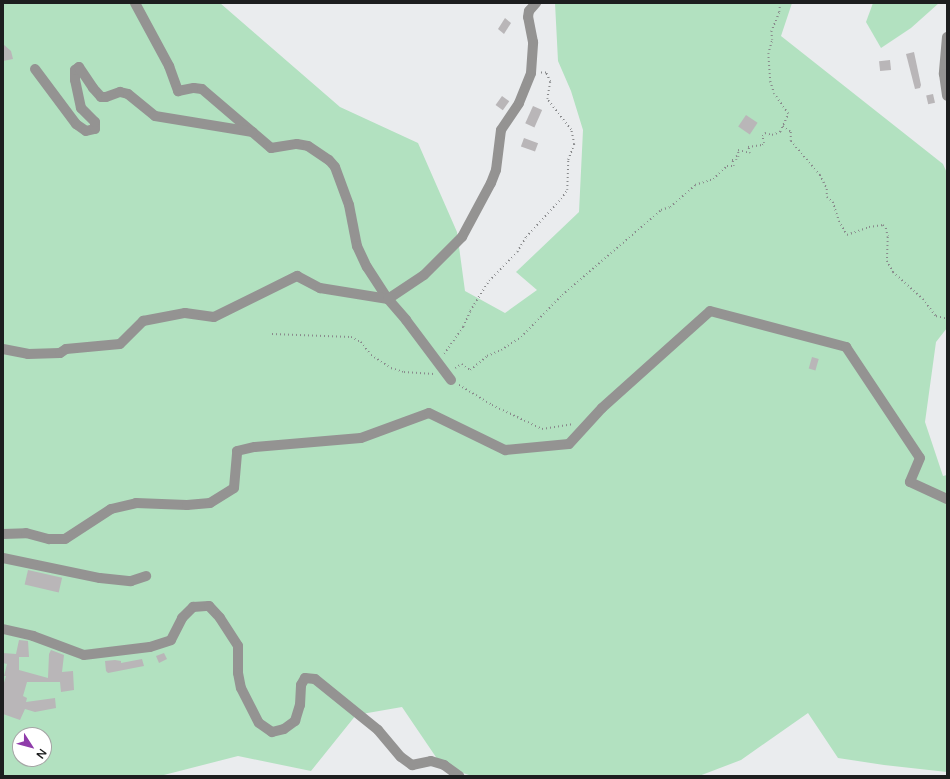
<!DOCTYPE html>
<html>
<head>
<meta charset="utf-8">
<style>
	body { margin:0 }
	#map { position:relative; width:950px; height:779px; overflow:hidden; background:#eaecee; font-family:"Varela Round",sans-serif }
	div>[style] { position:absolute }
	[style*='--x'] { left:calc(var(--x)*1px); top:calc(var(--y)*1px); width:calc(var(--w)*1px); rotate:calc(var(--a)*1deg) }
	.green>* { inset:0; background:#b2e1c0 }
	.building>* { inset:0; background:#b9b6b8; transform-origin:0 0 }
	.path>* { height:1.5px; margin-top:-0.75px; transform-origin:0; background:repeating-linear-gradient(90deg,#898a8c 0 1px,transparent 0 4px) }
	.street>* { height:10px; margin:-5px; padding:0 5px; transform-origin:5px; border-radius:5px; background:#949392 }
	span { translate:-50% -50%; white-space:nowrap; text-align:center; line-height:1.15; -webkit-text-stroke:4px #fff; paint-order:stroke }
	.frame { position:absolute; inset:0; border:4px solid #1d1e1f; pointer-events:none }
	.north { position:absolute; left:12px; top:727px; width:40px; height:40px; box-sizing:border-box; background:#fff; border:1px solid #a5a5a5; border-radius:50%; rotate:126deg; font-size:11px; font-weight:700; line-height:16px; text-align:center; color:#1d1e1f }
	.north::after { content:''; display:block; margin:auto; width:14px; height:18px; background:#8f3caa; clip-path:polygon(50% 0,100% 100%,50% 72%,0 100%) }
</style>
</head>
<body>
<div id="map">
	<div class="green">
		<i style="clip-path:polygon(evenodd,3px 3px,220px 3px,340px 107px,418px 143px,457px 232px,465px 291px,505px 313px,537px 290px,516px 272px,579px 212px,583px 130px,571px 91px,558px 61px,555px 3px,792px 3px,781px 36px,943px 164px,947px 173px,947px 328px,936px 342px,925px 422px,943px 476px,947px 475px,947px 772px,884px 765px,838px 758px,808px 713px,741px 760px,699px 776px,472px 776px,442px 766px,402px 707px,356px 715px,311px 771px,238px 756px,160px 776px,3px 776px,3px 3px,20px 735px,44px 735px,44px 759px,20px 759px,20px 735px)"></i>
		<i style="clip-path:polygon(873px 3px,939px 3px,911px 28px,881px 48px,866px 22px)"></i>
	</div>
	<div class="building">
		<i style="clip-path:polygon(505px 18px,511px 23px,504px 34px,498px 29px)"></i>
		<i style="clip-path:polygon(3px 44px,11px 51px,13px 59px,3px 61px)"></i>
		<i style="clip-path:polygon(914px 52px,921px 85px,920px 88px,915px 89px,906px 54px)"></i>
		<i style="left:890px;top:60px;width:10px;height:11px;rotate:84deg"></i>
		<i style="left:933px;top:94px;width:9px;height:7px;rotate:77deg"></i>
		<i style="left:502px;top:96px;width:9px;height:11px;rotate:36deg"></i>
		<i style="left:533px;top:106px;width:10px;height:19px;rotate:24deg"></i>
		<i style="left:746px;top:115px;width:14px;height:14px;rotate:34deg"></i>
		<i style="left:524px;top:138px;width:15px;height:9px;rotate:20deg"></i>
		<i style="left:812px;top:357px;width:7px;height:12px;rotate:16deg"></i>
		<i style="left:28px;top:570px;width:35px;height:15px;rotate:13deg"></i>
		<i style="clip-path:polygon(19px 640px,28px 641px,29px 657px,19px 657px,19px 670px,48px 678px,49px 654px,51px 650px,64px 655px,62px 672px,73px 671px,74px 690px,61px 692px,60px 682px,27px 682px,23px 696px,27px 698px,26px 702px,55px 698px,56px 708px,35px 712px,25px 709px,20px 720px,3px 714px,3px 686px,6px 676px,4px 676px,7px 664px,3px 663px,3px 653px,16px 654px)"></i>
		<i style="clip-path:polygon(164px 653px,167px 659px,159px 663px,156px 656px)"></i>
		<i style="clip-path:polygon(142px 659px,144px 666px,108px 673px,106px 671px,105px 661px,115px 660px,121px 661px,121px 663px)"></i>
	</div>
	<div class="path">
		<i style="--x:783;--y:126;--w:10;--a:37"></i>
		<i style="--x:791;--y:132;--w:9;--a:90"></i>
		<i style="--x:791;--y:141;--w:45;--a:49.5"></i>
		<i style="--x:820;--y:175;--w:16;--a:63"></i>
		<i style="--x:827;--y:189;--w:8;--a:90"></i>
		<i style="--x:827;--y:197;--w:8;--a:40"></i>
		<i style="--x:833;--y:202;--w:20;--a:72"></i>
		<i style="--x:839;--y:221;--w:16;--a:60"></i>
		<i style="--x:847;--y:235;--w:23;--a:-20"></i>
		<i style="--x:869;--y:227;--w:14;--a:-8"></i>
		<i style="--x:883;--y:225;--w:4;--a:45"></i>
		<i style="--x:886;--y:228;--w:9;--a:77"></i>
		<i style="--x:888;--y:237;--w:24;--a:92"></i>
		<i style="--x:887;--y:261;--w:13;--a:61"></i>
		<i style="--x:893;--y:272;--w:40;--a:42"></i>
		<i style="--x:923;--y:299;--w:21;--a:53"></i>
		<i style="--x:936;--y:316;--w:11;--a:15"></i>
		<i style="--x:272;--y:334;--w:79;--a:2.2"></i>
		<i style="--x:351;--y:337;--w:11;--a:27"></i>
		<i style="--x:361;--y:342;--w:16;--a:52"></i>
		<i style="--x:371;--y:355;--w:24;--a:33"></i>
		<i style="--x:391;--y:368;--w:14;--a:17"></i>
		<i style="--x:404;--y:372;--w:30;--a:4"></i>
		<i style="--x:444;--y:354;--w:33;--a:-55"></i>
		<i style="--x:463;--y:327;--w:17;--a:-66"></i>
		<i style="--x:470;--y:311;--w:36;--a:-58"></i>
		<i style="--x:489;--y:281;--w:40;--a:-46"></i>
		<i style="--x:517;--y:252;--w:17;--a:-59"></i>
		<i style="--x:526;--y:237;--w:52;--a:-47.4"></i>
		<i style="--x:561;--y:199;--w:11;--a:-56"></i>
		<i style="--x:567;--y:190;--w:30;--a:-88"></i>
		<i style="--x:568;--y:160;--w:17;--a:-69"></i>
		<i style="--x:574;--y:144;--w:14;--a:-102"></i>
		<i style="--x:571;--y:130;--w:39;--a:-128"></i>
		<i style="--x:547;--y:99;--w:17;--a:-80"></i>
		<i style="--x:550;--y:82;--w:10;--a:-114"></i>
		<i style="--x:546;--y:73;--w:6;--a:180"></i>
		<i style="--x:455;--y:368;--w:8;--a:-30"></i>
		<i style="--x:462;--y:364;--w:10;--a:37"></i>
		<i style="--x:470;--y:370;--w:22;--a:-39"></i>
		<i style="--x:487;--y:356;--w:15;--a:-23"></i>
		<i style="--x:501;--y:350;--w:24;--a:-33"></i>
		<i style="--x:521;--y:337;--w:59;--a:-45.7"></i>
		<i style="--x:562;--y:295;--w:130;--a:-40.6"></i>
		<i style="--x:661;--y:210;--w:9;--a:-18"></i>
		<i style="--x:670;--y:207;--w:33;--a:-41"></i>
		<i style="--x:695;--y:185;--w:19;--a:-18"></i>
		<i style="--x:713;--y:179;--w:19;--a:-43"></i>
		<i style="--x:727;--y:166;--w:7;--a:0"></i>
		<i style="--x:734;--y:166;--w:6;--a:-108"></i>
		<i style="--x:732;--y:160;--w:4;--a:0"></i>
		<i style="--x:736;--y:160;--w:4;--a:-90"></i>
		<i style="--x:736;--y:156;--w:2;--a:27"></i>
		<i style="--x:738;--y:157;--w:7;--a:-90"></i>
		<i style="--x:738;--y:150;--w:12;--a:14"></i>
		<i style="--x:750;--y:153;--w:6;--a:-108"></i>
		<i style="--x:748;--y:147;--w:14;--a:-8"></i>
		<i style="--x:762;--y:145;--w:3;--a:-45"></i>
		<i style="--x:764;--y:143;--w:7;--a:-106"></i>
		<i style="--x:762;--y:136;--w:4;--a:-45"></i>
		<i style="--x:765;--y:133;--w:7;--a:16"></i>
		<i style="--x:772;--y:135;--w:9;--a:-21"></i>
		<i style="--x:780;--y:132;--w:20;--a:-66"></i>
		<i style="--x:788;--y:114;--w:24;--a:-125"></i>
		<i style="--x:774;--y:94;--w:13;--a:-108"></i>
		<i style="--x:770;--y:82;--w:28;--a:-94"></i>
		<i style="--x:768;--y:54;--w:15;--a:-74"></i>
		<i style="--x:772;--y:40;--w:8;--a:-97"></i>
		<i style="--x:771;--y:32;--w:22;--a:-68"></i>
		<i style="--x:779;--y:12;--w:9;--a:-84"></i>
		<i style="--x:459;--y:385;--w:39;--a:31"></i>
		<i style="--x:492;--y:405;--w:55;--a:25.6"></i>
		<i style="--x:542;--y:429;--w:32;--a:-9"></i>
	</div>
	<div class="street">
		<i style="--x:135;--y:3;--w:72;--a:61.6"></i>
		<i style="--x:169;--y:66;--w:27;--a:70"></i>
		<i style="--x:178;--y:91;--w:16;--a:-11"></i>
		<i style="--x:194;--y:88;--w:8;--a:7"></i>
		<i style="--x:202;--y:89;--w:91;--a:40.5"></i>
		<i style="--x:271;--y:148;--w:26;--a:-9"></i>
		<i style="--x:297;--y:144;--w:11;--a:10"></i>
		<i style="--x:308;--y:146;--w:25;--a:34"></i>
		<i style="--x:329;--y:160;--w:9;--a:49"></i>
		<i style="--x:335;--y:167;--w:40;--a:69.8"></i>
		<i style="--x:349;--y:205;--w:42;--a:79"></i>
		<i style="--x:357;--y:246;--w:23;--a:65"></i>
		<i style="--x:367;--y:267;--w:38;--a:57"></i>
		<i style="--x:388;--y:299;--w:28;--a:49"></i>
		<i style="--x:406;--y:320;--w:75;--a:53.1"></i>
		<i style="--x:947;--y:37;--w:37;--a:95"></i>
		<i style="--x:944;--y:74;--w:22;--a:82"></i>
		<i style="--x:35;--y:69;--w:69;--a:53.3"></i>
		<i style="--x:76;--y:124;--w:12;--a:35"></i>
		<i style="--x:86;--y:131;--w:9;--a:-13"></i>
		<i style="--x:95;--y:129;--w:7;--a:-90"></i>
		<i style="--x:95;--y:122;--w:20;--a:-135"></i>
		<i style="--x:81;--y:108;--w:29;--a:-102"></i>
		<i style="--x:75;--y:80;--w:10;--a:-90"></i>
		<i style="--x:75;--y:70;--w:5;--a:-37"></i>
		<i style="--x:79;--y:67;--w:25;--a:56"></i>
		<i style="--x:93;--y:88;--w:12;--a:48"></i>
		<i style="--x:101;--y:97;--w:5;--a:0"></i>
		<i style="--x:106;--y:97;--w:15;--a:-20"></i>
		<i style="--x:120;--y:92;--w:8;--a:14"></i>
		<i style="--x:128;--y:94;--w:35;--a:39"></i>
		<i style="--x:155;--y:116;--w:99;--a:9.3"></i>
		<i style="--x:3;--y:349;--w:25;--a:11"></i>
		<i style="--x:28;--y:354;--w:32;--a:-2"></i>
		<i style="--x:60;--y:353;--w:7;--a:-34"></i>
		<i style="--x:66;--y:349;--w:54;--a:-5.3"></i>
		<i style="--x:120;--y:344;--w:33;--a:-45"></i>
		<i style="--x:143;--y:321;--w:43;--a:-10.8"></i>
		<i style="--x:185;--y:313;--w:29;--a:8"></i>
		<i style="--x:214;--y:317;--w:93;--a:-26.3"></i>
		<i style="--x:297;--y:276;--w:26;--a:28"></i>
		<i style="--x:320;--y:288;--w:69;--a:9.2"></i>
		<i style="--x:388;--y:299;--w:43;--a:-33.7"></i>
		<i style="--x:424;--y:275;--w:54;--a:-45"></i>
		<i style="--x:462;--y:237;--w:61;--a:-61.8"></i>
		<i style="--x:491;--y:183;--w:14;--a:-69"></i>
		<i style="--x:496;--y:170;--w:40;--a:-82.9"></i>
		<i style="--x:501;--y:130;--w:32;--a:-56"></i>
		<i style="--x:519;--y:103;--w:32;--a:-68"></i>
		<i style="--x:531;--y:73;--w:31;--a:-86"></i>
		<i style="--x:533;--y:42;--w:25;--a:-101"></i>
		<i style="--x:528;--y:17;--w:6;--a:-81"></i>
		<i style="--x:529;--y:11;--w:11;--a:-49"></i>
		<i style="--x:3;--y:534;--w:23;--a:-2"></i>
		<i style="--x:26;--y:533;--w:24;--a:15"></i>
		<i style="--x:49;--y:539;--w:16;--a:0"></i>
		<i style="--x:65;--y:539;--w:55;--a:-33.1"></i>
		<i style="--x:111;--y:509;--w:26;--a:-13"></i>
		<i style="--x:136;--y:503;--w:51;--a:2.2"></i>
		<i style="--x:187;--y:505;--w:23;--a:-5"></i>
		<i style="--x:210;--y:503;--w:28;--a:-32"></i>
		<i style="--x:234;--y:488;--w:37;--a:-85"></i>
		<i style="--x:237;--y:451;--w:18;--a:-13"></i>
		<i style="--x:255;--y:447;--w:106;--a:-4.9"></i>
		<i style="--x:361;--y:438;--w:72;--a:-20.2"></i>
		<i style="--x:429;--y:413;--w:85;--a:26"></i>
		<i style="--x:505;--y:450;--w:64;--a:-5.4"></i>
		<i style="--x:569;--y:444;--w:49;--a:-47.5"></i>
		<i style="--x:602;--y:408;--w:145;--a:-41.9"></i>
		<i style="--x:710;--y:311;--w:141;--a:14.8"></i>
		<i style="--x:846;--y:347;--w:133;--a:56.3"></i>
		<i style="--x:920;--y:458;--w:26;--a:113"></i>
		<i style="--x:910;--y:482;--w:41;--a:24.7"></i>
		<i style="--x:3;--y:558;--w:99;--a:11.7"></i>
		<i style="--x:100;--y:578;--w:31;--a:6"></i>
		<i style="--x:131;--y:581;--w:16;--a:-18"></i>
		<i style="--x:3;--y:629;--w:31;--a:13"></i>
		<i style="--x:33;--y:636;--w:54;--a:20.4"></i>
		<i style="--x:84;--y:655;--w:66;--a:-6.9"></i>
		<i style="--x:150;--y:647;--w:22;--a:-18"></i>
		<i style="--x:171;--y:640;--w:25;--a:-63"></i>
		<i style="--x:182;--y:618;--w:16;--a:-45"></i>
		<i style="--x:193;--y:607;--w:16;--a:-4"></i>
		<i style="--x:209;--y:606;--w:16;--a:47"></i>
		<i style="--x:220;--y:618;--w:33;--a:57"></i>
		<i style="--x:238;--y:646;--w:27;--a:90"></i>
		<i style="--x:238;--y:673;--w:15;--a:79"></i>
		<i style="--x:241;--y:688;--w:39;--a:63"></i>
		<i style="--x:259;--y:723;--w:16;--a:35"></i>
		<i style="--x:272;--y:732;--w:12;--a:-14"></i>
		<i style="--x:284;--y:729;--w:14;--a:-36"></i>
		<i style="--x:295;--y:721;--w:17;--a:-73"></i>
		<i style="--x:300;--y:705;--w:20;--a:-87"></i>
		<i style="--x:301;--y:685;--w:8;--a:-60"></i>
		<i style="--x:305;--y:678;--w:10;--a:6"></i>
		<i style="--x:315;--y:679;--w:81;--a:39"></i>
		<i style="--x:378;--y:730;--w:35;--a:50"></i>
		<i style="--x:401;--y:757;--w:14;--a:36"></i>
		<i style="--x:412;--y:765;--w:19;--a:-12"></i>
		<i style="--x:431;--y:761;--w:14;--a:17"></i>
		<i style="--x:444;--y:765;--w:19;--a:36"></i>
	</div>
	<div class="frame"></div>
	<div class="north">N</div>
</div>
</body>
</html>
